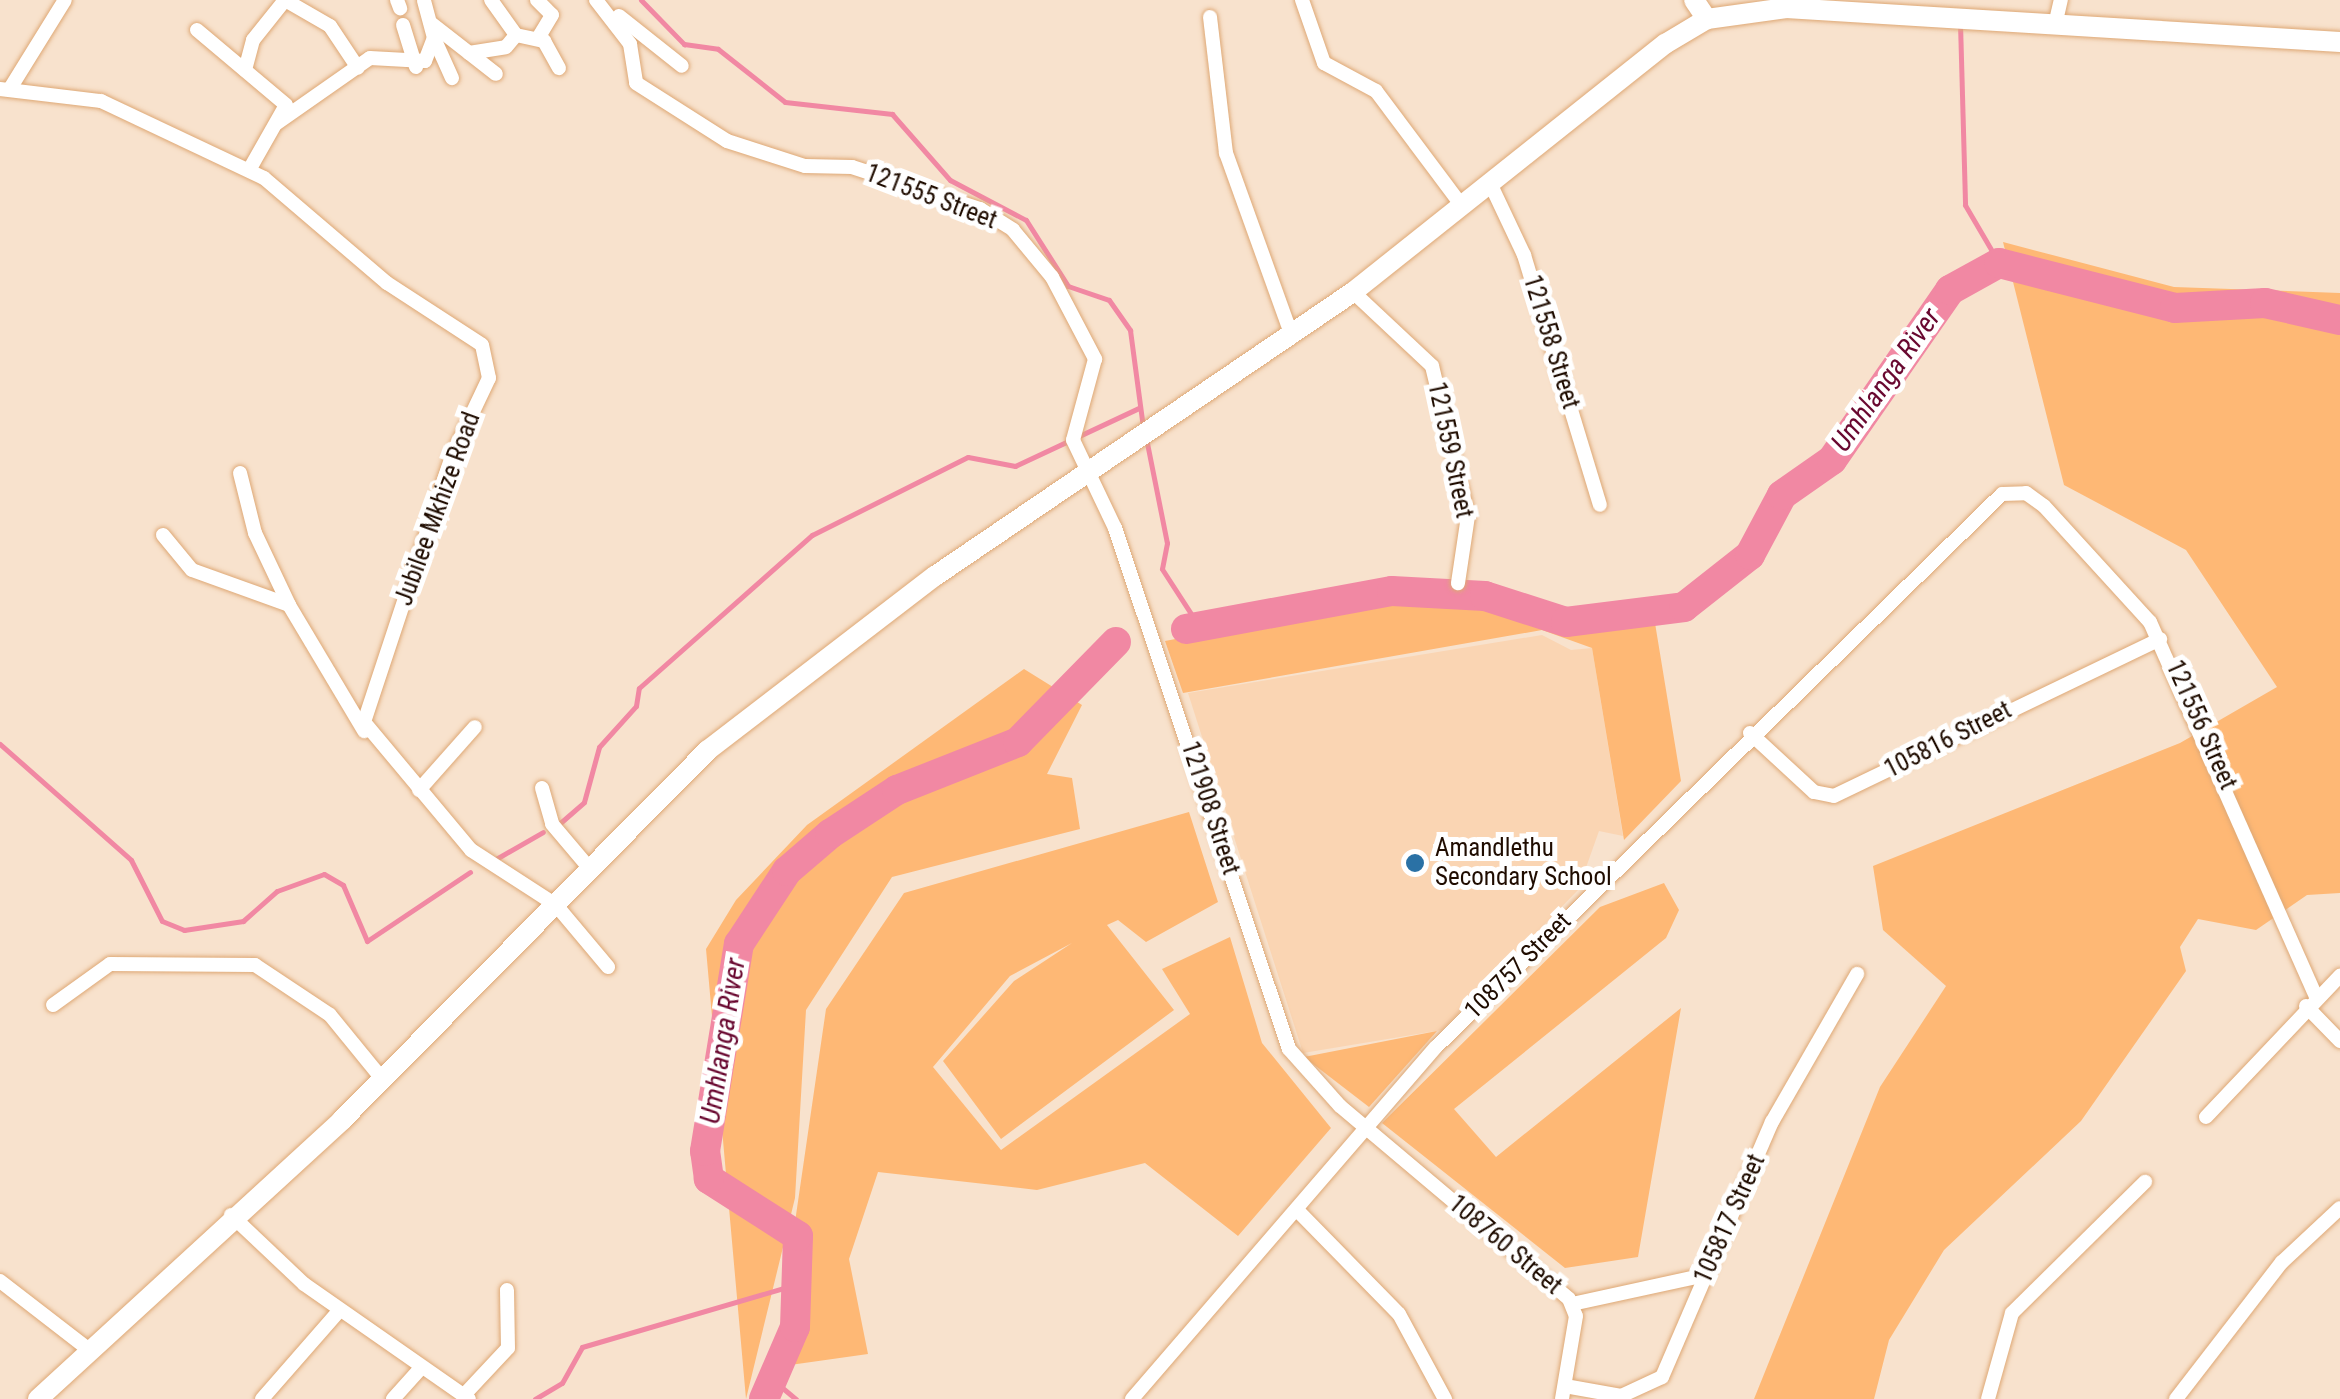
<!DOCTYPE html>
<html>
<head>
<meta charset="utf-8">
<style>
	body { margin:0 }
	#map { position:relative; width:2340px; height:1399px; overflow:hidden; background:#f8e2cd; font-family:"Roboto Condensed",sans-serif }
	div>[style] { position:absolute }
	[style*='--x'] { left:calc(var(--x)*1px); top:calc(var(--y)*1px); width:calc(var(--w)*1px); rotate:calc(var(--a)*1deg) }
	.built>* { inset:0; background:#fad5b3 }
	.green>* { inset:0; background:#feb875 }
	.stream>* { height:5px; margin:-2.5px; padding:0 2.5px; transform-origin:2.5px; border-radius:2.5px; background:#f188a3 }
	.river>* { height:30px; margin:-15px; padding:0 15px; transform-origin:15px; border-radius:15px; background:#f188a3 }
	.roads { filter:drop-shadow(0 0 2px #dea875) drop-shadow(0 0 2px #dea875) }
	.street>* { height:14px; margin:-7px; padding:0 7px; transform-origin:7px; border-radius:7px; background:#fff }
	.secondary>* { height:20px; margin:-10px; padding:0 10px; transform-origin:10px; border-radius:10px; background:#fff }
	.dots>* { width:28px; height:28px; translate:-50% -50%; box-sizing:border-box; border:5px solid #fff; border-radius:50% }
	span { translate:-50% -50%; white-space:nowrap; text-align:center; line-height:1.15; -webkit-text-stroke:10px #fff; paint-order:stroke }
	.street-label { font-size:25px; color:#1f0c00 }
	.poi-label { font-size:25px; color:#1f0c00 }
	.left { translate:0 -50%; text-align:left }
	.water-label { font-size:28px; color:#690830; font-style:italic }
</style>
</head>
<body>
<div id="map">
	<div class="built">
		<i style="clip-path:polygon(1542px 635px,1571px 650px,1592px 648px,1623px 836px,1599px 831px,1578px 890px,1442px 1030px,1303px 1053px,1188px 693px)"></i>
	</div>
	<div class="green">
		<i style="clip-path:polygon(2003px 242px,2174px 287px,2340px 293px,2340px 893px,2307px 895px,2256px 930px,2198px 919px,2180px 947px,2186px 971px,2081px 1121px,1944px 1250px,1889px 1340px,1874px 1399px,1754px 1399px,1880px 1087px,1946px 986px,1883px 930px,1873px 866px,2180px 743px,2277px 687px,2186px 550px,2064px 485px)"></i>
		<i style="clip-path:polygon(1394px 597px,1484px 602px,1566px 629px,1654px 617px,1681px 781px,1624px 840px,1592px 648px,1542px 630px,1183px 693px,1165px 641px)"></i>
		<i style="clip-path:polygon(1024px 669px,1082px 705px,1047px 774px,1072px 778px,1080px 829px,892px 877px,806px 1010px,795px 1198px,746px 1399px,706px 949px,736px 900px,807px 825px)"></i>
		<i style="clip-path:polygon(1189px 812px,1218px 902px,1146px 942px,1118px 920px,1107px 925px,1174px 1010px,1001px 1139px,943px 1061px,1014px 981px,1072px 943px,1010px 976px,933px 1067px,1001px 1150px,1190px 1014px,1162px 969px,1230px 937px,1262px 1043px,1331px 1128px,1238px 1236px,1145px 1163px,1037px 1190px,878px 1172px,849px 1259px,868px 1354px,790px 1365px,807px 1317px,806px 1235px,795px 1222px,826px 1009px,904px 893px)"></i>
		<i style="clip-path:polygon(1664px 883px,1679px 910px,1666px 938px,1454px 1109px,1496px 1157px,1681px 1008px,1638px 1257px,1565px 1268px,1382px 1123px,1600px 907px)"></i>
		<i style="clip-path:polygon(1437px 1031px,1369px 1107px,1304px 1057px)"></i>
	</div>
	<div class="stream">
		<i style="--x:641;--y:0;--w:62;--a:45.7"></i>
		<i style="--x:684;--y:44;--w:34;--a:8"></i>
		<i style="--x:718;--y:49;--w:85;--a:38.3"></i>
		<i style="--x:785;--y:102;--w:108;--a:6.4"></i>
		<i style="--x:892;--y:114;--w:88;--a:48.7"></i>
		<i style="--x:950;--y:180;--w:86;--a:27.8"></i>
		<i style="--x:1026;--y:220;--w:78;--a:57.5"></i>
		<i style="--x:1068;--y:286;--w:43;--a:18.9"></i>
		<i style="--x:1109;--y:300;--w:37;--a:55"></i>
		<i style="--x:1130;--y:330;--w:98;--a:82.4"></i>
		<i style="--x:1960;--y:23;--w:182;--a:88.4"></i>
		<i style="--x:1965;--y:205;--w:67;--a:59.6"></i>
		<i style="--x:1146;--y:438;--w:107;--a:78.7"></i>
		<i style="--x:1167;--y:543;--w:26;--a:101"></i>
		<i style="--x:1162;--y:569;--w:68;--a:57"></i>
		<i style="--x:0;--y:744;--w:175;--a:41.5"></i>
		<i style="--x:131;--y:860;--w:68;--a:63.1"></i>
		<i style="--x:162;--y:921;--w:24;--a:22"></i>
		<i style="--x:184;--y:930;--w:60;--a:-8.7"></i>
		<i style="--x:243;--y:921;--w:45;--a:-41.4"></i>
		<i style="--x:277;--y:891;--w:50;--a:-19.9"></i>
		<i style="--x:324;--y:874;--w:22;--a:30"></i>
		<i style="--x:343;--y:885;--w:61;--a:66.8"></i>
		<i style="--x:367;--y:941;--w:124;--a:-33.8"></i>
		<i style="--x:559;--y:824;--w:33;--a:-41"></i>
		<i style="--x:584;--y:802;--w:57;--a:-74.7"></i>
		<i style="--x:599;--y:747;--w:55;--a:-47.9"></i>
		<i style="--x:636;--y:706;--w:18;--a:-81"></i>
		<i style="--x:639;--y:688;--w:231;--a:-41.5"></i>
		<i style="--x:812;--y:535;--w:174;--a:-26.6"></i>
		<i style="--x:968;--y:457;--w:48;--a:10.8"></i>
		<i style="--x:1015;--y:466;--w:137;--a:-25.1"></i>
		<i style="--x:496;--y:859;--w:54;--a:-29.9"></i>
		<i style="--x:773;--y:1380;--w:30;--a:40"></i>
		<i style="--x:535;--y:1399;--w:31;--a:-31"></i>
		<i style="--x:562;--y:1383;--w:41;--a:-60.9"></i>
		<i style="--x:582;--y:1347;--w:228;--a:-16.3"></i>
	</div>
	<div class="river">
		<i style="--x:1186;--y:629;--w:209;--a:-10.5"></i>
		<i style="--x:1392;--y:591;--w:93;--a:3.1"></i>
		<i style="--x:1485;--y:596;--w:85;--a:17.8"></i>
		<i style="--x:1566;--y:622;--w:119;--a:-7.2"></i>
		<i style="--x:1684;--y:607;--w:84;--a:-38.2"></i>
		<i style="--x:1750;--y:555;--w:68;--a:-61.9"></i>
		<i style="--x:1782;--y:495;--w:61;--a:-35"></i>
		<i style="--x:1832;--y:460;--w:207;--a:-55.2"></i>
		<i style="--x:1950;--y:290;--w:56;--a:-28.9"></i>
		<i style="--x:1999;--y:263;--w:182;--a:14.3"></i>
		<i style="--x:2175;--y:308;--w:90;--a:-3.2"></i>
		<i style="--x:2265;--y:303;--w:77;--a:12.8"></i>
		<i style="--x:764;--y:1399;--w:78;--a:-66.7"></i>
		<i style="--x:795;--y:1327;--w:91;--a:-88.1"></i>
		<i style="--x:798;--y:1236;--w:106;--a:-147.4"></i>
		<i style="--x:709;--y:1179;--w:28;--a:-98"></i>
		<i style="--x:705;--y:1151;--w:210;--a:-80.7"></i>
		<i style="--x:739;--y:944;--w:87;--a:-56.7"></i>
		<i style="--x:787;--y:871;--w:57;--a:-40.7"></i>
		<i style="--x:830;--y:834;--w:80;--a:-33.3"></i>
		<i style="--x:897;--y:790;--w:130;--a:-21.6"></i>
		<i style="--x:1018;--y:742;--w:140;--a:-45.6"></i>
	</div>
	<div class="roads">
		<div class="street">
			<i style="--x:397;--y:0;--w:9;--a:69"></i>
			<i style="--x:537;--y:0;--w:21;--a:45"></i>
			<i style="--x:552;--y:15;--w:27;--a:121"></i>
			<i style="--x:596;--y:0;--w:56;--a:52.3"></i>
			<i style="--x:630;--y:44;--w:39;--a:81"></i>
			<i style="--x:636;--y:83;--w:108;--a:32.5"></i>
			<i style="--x:727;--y:141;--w:82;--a:17.8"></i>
			<i style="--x:805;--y:166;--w:47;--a:1.2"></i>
			<i style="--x:852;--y:167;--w:135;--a:18.2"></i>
			<i style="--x:980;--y:209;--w:39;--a:32"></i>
			<i style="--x:1013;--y:230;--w:61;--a:50.3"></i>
			<i style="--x:1052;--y:277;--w:93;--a:62.3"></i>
			<i style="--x:1095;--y:359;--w:84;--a:105.2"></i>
			<i style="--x:1073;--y:440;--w:98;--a:64.5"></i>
			<i style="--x:1115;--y:528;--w:549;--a:71.53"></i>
			<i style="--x:1289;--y:1049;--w:76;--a:48.2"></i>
			<i style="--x:1340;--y:1106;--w:299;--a:40.1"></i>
			<i style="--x:1569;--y:1299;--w:18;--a:68"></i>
			<i style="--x:1576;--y:1316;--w:84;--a:99.6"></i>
			<i style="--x:1302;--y:0;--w:67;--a:70.8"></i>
			<i style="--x:1324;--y:63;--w:59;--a:28.3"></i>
			<i style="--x:1376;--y:91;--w:144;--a:53.2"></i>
			<i style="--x:619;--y:16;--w:80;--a:38.4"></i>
			<i style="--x:1210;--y:17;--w:137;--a:83.3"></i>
			<i style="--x:1226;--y:153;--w:195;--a:70.2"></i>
			<i style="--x:432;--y:24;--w:81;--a:38"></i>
			<i style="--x:403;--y:25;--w:44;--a:72.8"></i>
			<i style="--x:2055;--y:25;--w:26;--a:-77"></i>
			<i style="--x:197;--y:30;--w:116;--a:40.1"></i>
			<i style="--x:286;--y:105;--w:75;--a:119.6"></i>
			<i style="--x:516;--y:35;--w:29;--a:12"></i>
			<i style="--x:544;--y:41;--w:31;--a:61"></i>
			<i style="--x:434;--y:38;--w:44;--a:65.8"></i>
			<i style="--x:469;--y:53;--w:37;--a:-9"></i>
			<i style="--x:506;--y:47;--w:16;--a:-50"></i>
			<i style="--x:516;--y:35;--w:43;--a:-125.5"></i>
			<i style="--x:245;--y:70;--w:31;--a:-75"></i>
			<i style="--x:253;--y:40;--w:51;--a:-51.3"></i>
			<i style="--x:285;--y:0;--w:52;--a:30"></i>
			<i style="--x:330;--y:26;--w:50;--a:56.3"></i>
			<i style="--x:11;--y:87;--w:102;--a:-58.2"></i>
			<i style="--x:0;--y:89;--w:102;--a:6.8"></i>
			<i style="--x:101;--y:101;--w:180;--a:25.3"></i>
			<i style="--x:264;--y:178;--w:162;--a:40.5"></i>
			<i style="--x:387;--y:283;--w:113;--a:33.1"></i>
			<i style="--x:482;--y:345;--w:34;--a:78"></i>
			<i style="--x:489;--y:378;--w:86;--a:115.4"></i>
			<i style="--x:452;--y:456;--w:280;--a:108.3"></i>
			<i style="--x:364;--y:722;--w:167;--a:50.1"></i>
			<i style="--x:471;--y:850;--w:101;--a:32.9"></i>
			<i style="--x:556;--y:905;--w:81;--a:50"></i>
			<i style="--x:277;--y:123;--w:113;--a:-35"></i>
			<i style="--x:370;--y:58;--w:55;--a:3.1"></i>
			<i style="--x:425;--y:61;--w:25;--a:-69"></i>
			<i style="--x:434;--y:38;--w:39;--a:-105"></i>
			<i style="--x:1490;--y:183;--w:80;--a:64.7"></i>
			<i style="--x:1524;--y:255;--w:261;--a:73.1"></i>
			<i style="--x:1353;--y:292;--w:108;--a:43.1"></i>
			<i style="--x:1432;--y:366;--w:154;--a:76.5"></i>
			<i style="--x:1468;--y:516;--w:68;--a:98.5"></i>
			<i style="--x:240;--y:473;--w:62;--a:76"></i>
			<i style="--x:255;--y:533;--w:80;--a:64.7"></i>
			<i style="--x:163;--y:535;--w:45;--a:50.4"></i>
			<i style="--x:192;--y:570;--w:103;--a:19.8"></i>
			<i style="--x:289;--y:605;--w:147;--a:59.2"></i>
			<i style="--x:1750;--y:733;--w:87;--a:42.7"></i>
			<i style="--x:1814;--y:792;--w:20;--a:11"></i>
			<i style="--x:1834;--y:796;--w:362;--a:-25.7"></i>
			<i style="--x:542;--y:788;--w:37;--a:74"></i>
			<i style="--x:552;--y:824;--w:59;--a:49.8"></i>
			<i style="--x:419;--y:790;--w:84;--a:-48.4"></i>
			<i style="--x:53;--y:1005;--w:70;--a:-35.7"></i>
			<i style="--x:110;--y:964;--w:145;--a:0.4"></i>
			<i style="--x:255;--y:965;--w:90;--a:33.7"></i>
			<i style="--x:330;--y:1015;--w:84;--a:50.8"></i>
			<i style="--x:2306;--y:1006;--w:49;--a:45.8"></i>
			<i style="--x:2206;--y:1117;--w:195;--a:-46.5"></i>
			<i style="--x:1300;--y:1213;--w:141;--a:45.6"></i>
			<i style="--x:1399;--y:1314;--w:97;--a:61.6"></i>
			<i style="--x:231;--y:1215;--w:100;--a:43.4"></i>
			<i style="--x:304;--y:1284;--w:201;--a:34.9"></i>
			<i style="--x:0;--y:1281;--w:111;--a:37.7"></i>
			<i style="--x:1572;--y:1304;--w:136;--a:-12.3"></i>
			<i style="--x:1565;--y:1386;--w:57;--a:10.1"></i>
			<i style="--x:1621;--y:1396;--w:45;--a:-24.9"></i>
			<i style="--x:1662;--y:1377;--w:278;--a:-66.7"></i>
			<i style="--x:1772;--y:1122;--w:171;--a:-60.1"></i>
			<i style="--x:464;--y:1395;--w:64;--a:-46.9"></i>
			<i style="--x:508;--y:1348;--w:58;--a:-91"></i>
			<i style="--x:262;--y:1399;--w:118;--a:-48.8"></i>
			<i style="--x:393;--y:1399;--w:39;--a:-48"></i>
			<i style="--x:1132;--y:1399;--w:465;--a:-49.2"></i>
			<i style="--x:1436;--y:1047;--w:791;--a:-44.33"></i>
			<i style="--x:2002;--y:494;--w:24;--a:-2"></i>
			<i style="--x:2026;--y:493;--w:22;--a:36"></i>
			<i style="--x:2044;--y:506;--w:157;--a:47.6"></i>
			<i style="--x:2150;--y:622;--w:409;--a:66.1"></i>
			<i style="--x:1988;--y:1399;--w:89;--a:-74.4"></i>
			<i style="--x:2012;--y:1313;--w:187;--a:-44.6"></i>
			<i style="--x:2176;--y:1399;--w:173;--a:-52.3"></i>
			<i style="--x:2282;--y:1262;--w:79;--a:-43"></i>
		</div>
		<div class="secondary">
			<i style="--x:1694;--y:0;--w:23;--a:56"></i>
			<i style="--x:38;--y:1399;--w:413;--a:-42.5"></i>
			<i style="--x:342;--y:1120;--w:520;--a:-45.31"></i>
			<i style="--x:708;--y:750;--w:286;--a:-37.5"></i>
			<i style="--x:935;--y:576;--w:505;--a:-34.19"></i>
			<i style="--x:1353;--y:292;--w:399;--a:-38.5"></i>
			<i style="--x:1665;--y:44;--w:49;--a:-30.8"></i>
			<i style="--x:1707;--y:19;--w:80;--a:-7.9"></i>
			<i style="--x:1786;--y:8;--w:555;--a:3.51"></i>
		</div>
	</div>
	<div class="dots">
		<i style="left:1415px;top:863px;background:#2a71a5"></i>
	</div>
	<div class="street-label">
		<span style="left:931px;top:197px;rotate:21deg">121555 Street</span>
		<span style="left:1551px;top:342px;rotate:73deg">121558 Street</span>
		<span style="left:1450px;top:450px;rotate:78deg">121559 Street</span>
		<span style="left:438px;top:509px;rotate:-70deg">Jubilee Mkhize Road</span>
		<span style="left:2201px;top:725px;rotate:66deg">121556 Street</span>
		<span style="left:1948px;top:740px;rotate:-27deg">105816 Street</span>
		<span style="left:1210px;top:808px;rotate:72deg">121908 Street</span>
		<span style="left:1518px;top:966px;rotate:-45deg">108757 Street</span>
		<span style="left:1730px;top:1219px;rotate:-66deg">105817 Street</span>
		<span style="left:1505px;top:1245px;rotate:40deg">108760 Street</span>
	</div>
	<div class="poi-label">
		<span class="left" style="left:1435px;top:863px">Amandlethu<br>Secondary School</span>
	</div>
	<div class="water-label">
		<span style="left:1886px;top:380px;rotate:-55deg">Umhlanga River</span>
		<span style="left:723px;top:1041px;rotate:-81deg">Umhlanga River</span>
	</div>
</div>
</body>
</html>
